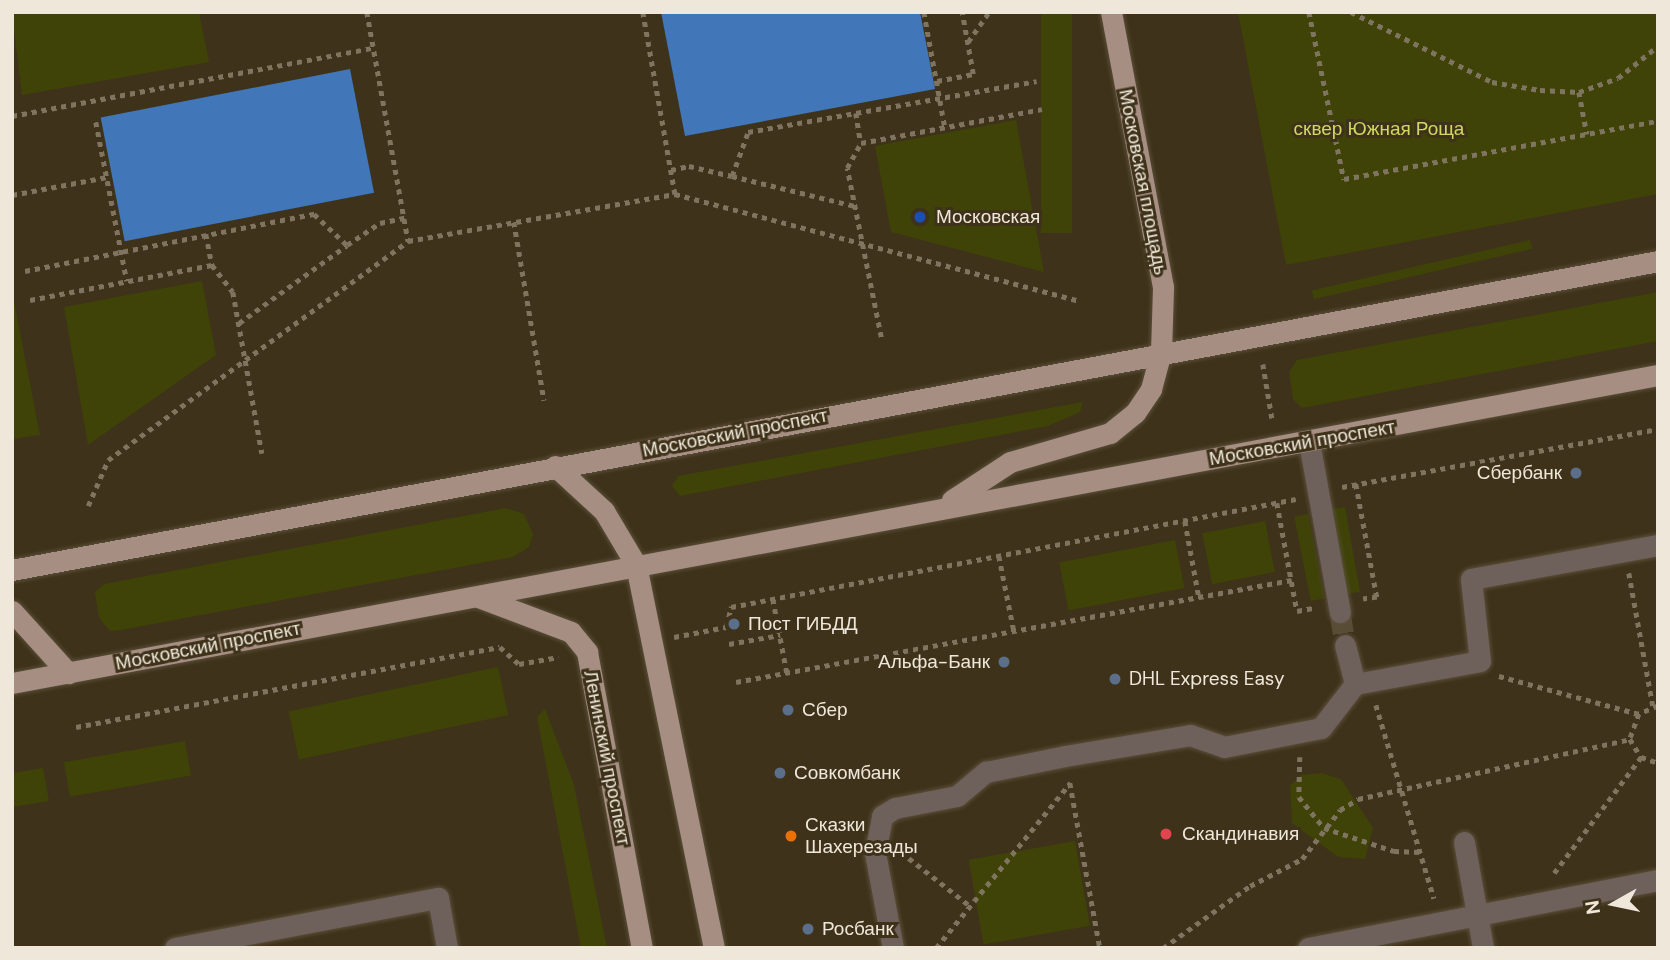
<!DOCTYPE html>
<html>
<head>
<meta charset="utf-8">
<style>
	body { margin:0 }
	#map { position:relative; width:1670px; height:960px; overflow:hidden; background:#3e321a; font-family:"DM Sans",sans-serif }
	div>[style] { position:absolute }
	[style*='--x'] { left:calc(var(--x)*1px); top:calc(var(--y)*1px); width:calc(var(--w)*1px); rotate:calc(var(--a)*1deg) }
	.green>* { inset:0; background:#3f4308; transform-origin:0 0 }
	.water>* { inset:0; background:#4177b9; transform-origin:0 0 }
	.minor-tunnel>* { height:21px; margin-top:-10.5px; transform-origin:0; background:repeating-linear-gradient(90deg,#594d37 0 21px,transparent 0 31px) }
	.path>* { height:4.5px; margin-top:-2.25px; transform-origin:0; background:repeating-linear-gradient(90deg,#7e745f 0 5px,transparent 0 10px) }
	.roads { filter:drop-shadow(0 0 2px #5a4f39) drop-shadow(0 0 2px #5a4f39) }
	.minor>* { height:21px; margin:-10.5px; padding:0 10.5px; transform-origin:10.5px; border-radius:10.5px; background:#6e615c }
	.major>* { height:21px; margin:-10.5px; padding:0 10.5px; transform-origin:10.5px; border-radius:10.5px; background:#a78e82 }
	.dots>* { width:19px; height:19px; translate:-50% -50%; box-sizing:border-box; border:4px solid #3e321a; border-radius:50% }
	span { translate:-50% -50%; white-space:nowrap; text-align:center; line-height:1.15; -webkit-text-stroke:6px #3e321a; paint-order:stroke }
	.park-label { font-size:19px; color:#ced95e }
	.street-label { font-size:19px; color:#efe7d9 }
	.poi-label { font-size:19px; color:#efe7d9 }
	.left { translate:0 -50%; text-align:left }
	.right { translate:-100% -50%; text-align:right }
	.frame { position:absolute; inset:0; border:14px solid #efe7d9; pointer-events:none }
	.north { position:absolute; left:1579px; top:869px; width:70px; height:70px; -webkit-text-stroke:5px #3e321a; paint-order:stroke; rotate:261deg; font-size:19px; font-weight:700; line-height:28px; text-align:center; color:#efe7d9 }
	.north::after { content:''; display:block; margin:auto; width:24px; height:32px; background:#efe7d9; clip-path:polygon(50% 0,100% 100%,50% 72%,0 100%) }
</style>
</head>
<body>
<div id="map">
	<div class="green">
		<i style="clip-path:polygon(12px 12px,199px 12px,209px 62px,22px 95px)"></i>
		<i style="left:1041px;top:12px;width:31px;height:221px"></i>
		<i style="clip-path:polygon(1238px 12px,1658px 12px,1658px 194px,1286px 265px)"></i>
		<i style="clip-path:polygon(1016px 120px,1044px 272px,891px 232px,875px 146px)"></i>
		<i style="left:1530px;top:240px;width:9px;height:224px;rotate:77deg"></i>
		<i style="clip-path:polygon(202px 281px,216px 355px,88px 445px,64px 307px)"></i>
		<i style="clip-path:polygon(12px 291px,40px 435px,12px 439px)"></i>
		<i style="clip-path:polygon(1658px 292px,1658px 341px,1302px 408px,1293px 399px,1289px 372px,1297px 360px)"></i>
		<i style="clip-path:polygon(1083px 402px,1080px 412px,1048px 426px,680px 496px,672px 486px,678px 476px)"></i>
		<i style="left:1345px;top:507px;width:86px;height:15px;rotate:80deg"></i>
		<i style="clip-path:polygon(506px 508px,524px 514px,533px 534px,529px 547px,513px 557px,121px 630px,110px 631px,99px 618px,95px 592px,104px 584px)"></i>
		<i style="left:1308px;top:514px;width:86px;height:14px;rotate:79deg"></i>
		<i style="left:1265px;top:521px;width:52px;height:64px;rotate:79deg"></i>
		<i style="left:1175px;top:540px;width:49px;height:118px;rotate:79deg"></i>
		<i style="left:498px;top:667px;width:49px;height:214px;rotate:78deg"></i>
		<i style="clip-path:polygon(545px 709px,574px 785px,607px 948px,581px 948px,537px 717px)"></i>
		<i style="left:185px;top:741px;width:35px;height:123px;rotate:80deg"></i>
		<i style="clip-path:polygon(43px 768px,49px 801px,12px 807px,12px 773px)"></i>
		<i style="clip-path:polygon(1321px 773px,1341px 779px,1373px 828px,1365px 859px,1338px 857px,1292px 823px,1290px 786px,1301px 775px)"></i>
		<i style="left:1075px;top:841px;width:86px;height:108px;rotate:80deg"></i>
	</div>
	<div class="water">
		<i style="clip-path:polygon(661px 12px,920px 12px,935px 89px,685px 136px)"></i>
		<i style="left:350px;top:69px;width:126px;height:254px;rotate:79deg"></i>
	</div>
	<div class="minor-tunnel">
		<i style="--x:1340;--y:612;--w:33;--a:81"></i>
	</div>
	<div class="path">
		<i style="--x:367;--y:12;--w:233;--a:79.8"></i>
		<i style="--x:408;--y:241;--w:271;--a:-10"></i>
		<i style="--x:675;--y:194;--w:416;--a:14.8"></i>
		<i style="--x:643;--y:12;--w:185;--a:80"></i>
		<i style="--x:924;--y:12;--w:117;--a:79.7"></i>
		<i style="--x:1309;--y:12;--w:171;--a:78.2"></i>
		<i style="--x:1344;--y:179;--w:319;--a:-10.5"></i>
		<i style="--x:1351;--y:12;--w:157;--a:26.4"></i>
		<i style="--x:1492;--y:82;--w:49;--a:9.5"></i>
		<i style="--x:1540;--y:90;--w:39;--a:3"></i>
		<i style="--x:1579;--y:92;--w:41;--a:-19.7"></i>
		<i style="--x:1618;--y:78;--w:51;--a:-38.7"></i>
		<i style="--x:968;--y:42;--w:37;--a:-55"></i>
		<i style="--x:937;--y:81;--w:37;--a:-11"></i>
		<i style="--x:973;--y:74;--w:63;--a:-100.1"></i>
		<i style="--x:1579;--y:92;--w:43;--a:79.2"></i>
		<i style="--x:856;--y:113;--w:30;--a:81"></i>
		<i style="--x:12;--y:116;--w:367;--a:-10.7"></i>
		<i style="--x:96;--y:122;--w:162;--a:79"></i>
		<i style="--x:671;--y:170;--w:18;--a:-13"></i>
		<i style="--x:689;--y:166;--w:44;--a:13.1"></i>
		<i style="--x:732;--y:176;--w:47;--a:-70"></i>
		<i style="--x:748;--y:132;--w:293;--a:-10"></i>
		<i style="--x:732;--y:176;--w:127;--a:13.7"></i>
		<i style="--x:12;--y:195;--w:97;--a:-10.7"></i>
		<i style="--x:514;--y:222;--w:181;--a:80.4"></i>
		<i style="--x:206;--y:234;--w:32;--a:79"></i>
		<i style="--x:25;--y:271;--w:295;--a:-11.2"></i>
		<i style="--x:314;--y:214;--w:45;--a:43.2"></i>
		<i style="--x:347;--y:245;--w:40;--a:-34"></i>
		<i style="--x:380;--y:223;--w:25;--a:-12"></i>
		<i style="--x:30;--y:300;--w:185;--a:-10.9"></i>
		<i style="--x:212;--y:265;--w:34;--a:52"></i>
		<i style="--x:233;--y:292;--w:164;--a:79.8"></i>
		<i style="--x:239;--y:323;--w:133;--a:-35.8"></i>
		<i style="--x:881;--y:337;--w:172;--a:-101.4"></i>
		<i style="--x:847;--y:168;--w:29;--a:-61"></i>
		<i style="--x:861;--y:143;--w:184;--a:-10.6"></i>
		<i style="--x:1263;--y:364;--w:55;--a:80.5"></i>
		<i style="--x:1356;--y:484;--w:115;--a:79.5"></i>
		<i style="--x:1377;--y:597;--w:14;--a:172"></i>
		<i style="--x:1342;--y:487;--w:321;--a:-10.4"></i>
		<i style="--x:1277;--y:503;--w:110;--a:79.5"></i>
		<i style="--x:1297;--y:611;--w:16;--a:-11"></i>
		<i style="--x:88;--y:506;--w:50;--a:-66.5"></i>
		<i style="--x:108;--y:460;--w:371;--a:-36.1"></i>
		<i style="--x:1185;--y:521;--w:77;--a:79.6"></i>
		<i style="--x:999;--y:556;--w:76;--a:78.7"></i>
		<i style="--x:1629;--y:573;--w:135;--a:79.8"></i>
		<i style="--x:773;--y:599;--w:75;--a:79.3"></i>
		<i style="--x:674;--y:637;--w:53;--a:-10.9"></i>
		<i style="--x:726;--y:627;--w:21;--a:-76"></i>
		<i style="--x:731;--y:607;--w:575;--a:-10.82"></i>
		<i style="--x:729;--y:644;--w:52;--a:-10"></i>
		<i style="--x:1499;--y:676;--w:145;--a:15.2"></i>
		<i style="--x:736;--y:682;--w:565;--a:-10.4"></i>
		<i style="--x:1376;--y:705;--w:202;--a:73.3"></i>
		<i style="--x:1658;--y:706;--w:21;--a:157"></i>
		<i style="--x:1639;--y:714;--w:27;--a:110"></i>
		<i style="--x:1630;--y:739;--w:21;--a:59"></i>
		<i style="--x:1641;--y:757;--w:18;--a:19"></i>
		<i style="--x:76;--y:727;--w:431;--a:-10.7"></i>
		<i style="--x:500;--y:647;--w:25;--a:42"></i>
		<i style="--x:519;--y:664;--w:40;--a:-10"></i>
		<i style="--x:1300;--y:757;--w:40;--a:91.4"></i>
		<i style="--x:1299;--y:797;--w:40;--a:51"></i>
		<i style="--x:1324;--y:828;--w:74;--a:18.2"></i>
		<i style="--x:1394;--y:851;--w:27;--a:2"></i>
		<i style="--x:1070;--y:783;--w:168;--a:79.7"></i>
		<i style="--x:901;--y:852;--w:88;--a:38"></i>
		<i style="--x:1554;--y:873;--w:145;--a:-53.1"></i>
		<i style="--x:936;--y:948;--w:213;--a:-50.9"></i>
		<i style="--x:1163;--y:948;--w:107;--a:-35.5"></i>
		<i style="--x:1250;--y:886;--w:59;--a:-27.4"></i>
		<i style="--x:1302;--y:859;--w:62;--a:-52.2"></i>
		<i style="--x:1340;--y:810;--w:21;--a:-31"></i>
		<i style="--x:1358;--y:799;--w:279;--a:-12.4"></i>
	</div>
	<div class="roads">
		<div class="minor">
			<i style="--x:1309;--y:442;--w:173;--a:79.7"></i>
			<i style="--x:1355;--y:684;--w:127;--a:-10.4"></i>
			<i style="--x:1480;--y:661;--w:82;--a:-96.3"></i>
			<i style="--x:1471;--y:579;--w:190;--a:-10.3"></i>
			<i style="--x:1464;--y:842;--w:108;--a:79.8"></i>
			<i style="--x:175;--y:948;--w:268;--a:-10.8"></i>
			<i style="--x:438;--y:898;--w:51;--a:79.8"></i>
			<i style="--x:893;--y:948;--w:97;--a:-100.7"></i>
			<i style="--x:875;--y:853;--w:38;--a:-79"></i>
			<i style="--x:882;--y:816;--w:15;--a:-32"></i>
			<i style="--x:895;--y:808;--w:63;--a:-11"></i>
			<i style="--x:957;--y:796;--w:38;--a:-40"></i>
			<i style="--x:986;--y:772;--w:81;--a:-11.4"></i>
			<i style="--x:1065;--y:756;--w:127;--a:-9.5"></i>
			<i style="--x:1190;--y:735;--w:36;--a:19"></i>
			<i style="--x:1224;--y:747;--w:99;--a:-11.1"></i>
			<i style="--x:1321;--y:728;--w:56;--a:-52.3"></i>
			<i style="--x:1355;--y:684;--w:40;--a:-104.4"></i>
			<i style="--x:1308;--y:948;--w:357;--a:-11"></i>
		</div>
		<div class="major">
			<i style="--x:555;--y:466;--w:67;--a:42.6"></i>
			<i style="--x:604;--y:511;--w:63;--a:59.3"></i>
			<i style="--x:636;--y:565;--w:391;--a:78.5"></i>
			<i style="--x:952;--y:500;--w:69;--a:-33.2"></i>
			<i style="--x:1010;--y:462;--w:104;--a:-16.2"></i>
			<i style="--x:1110;--y:433;--w:32;--a:-39"></i>
			<i style="--x:1135;--y:413;--w:29;--a:-56"></i>
			<i style="--x:1151;--y:389;--w:38;--a:-75"></i>
			<i style="--x:1161;--y:352;--w:65;--a:-88.2"></i>
			<i style="--x:1163;--y:287;--w:280;--a:-100.7"></i>
			<i style="--x:12;--y:570;--w:1675;--a:-10.63"></i>
			<i style="--x:478;--y:597;--w:99;--a:20.6"></i>
			<i style="--x:571;--y:632;--w:26;--a:51"></i>
			<i style="--x:587;--y:652;--w:301;--a:79.5"></i>
			<i style="--x:12;--y:611;--w:84;--a:47.9"></i>
			<i style="--x:12;--y:683;--w:1675;--a:-10.6"></i>
		</div>
	</div>
	<div class="dots">
		<i style="left:920px;top:217px;background:#1a4fb4"></i>
		<i style="left:1576px;top:473px;background:#5c6f8a"></i>
		<i style="left:734px;top:624px;background:#5c6f8a"></i>
		<i style="left:1004px;top:662px;background:#5c6f8a"></i>
		<i style="left:1115px;top:679px;background:#5c6f8a"></i>
		<i style="left:788px;top:710px;background:#5c6f8a"></i>
		<i style="left:780px;top:773px;background:#5c6f8a"></i>
		<i style="left:1166px;top:834px;background:#e0444e"></i>
		<i style="left:791px;top:836px;background:#e8710a"></i>
		<i style="left:808px;top:929px;background:#5c6f8a"></i>
	</div>
	<div class="park-label">
		<span style="left:1379px;top:129px">сквер Южная Роща</span>
	</div>
	<div class="street-label">
		<span style="left:1143px;top:182px;rotate:79deg">Московская площадь</span>
		<span style="left:735px;top:433px;rotate:-11deg">Московский проспект</span>
		<span style="left:1302px;top:443px;rotate:-10deg">Московский проспект</span>
		<span style="left:208px;top:646px;rotate:-11deg">Московский проспект</span>
		<span style="left:607px;top:758px;rotate:79deg">Ленинский проспект</span>
	</div>
	<div class="poi-label">
		<span class="left" style="left:936px;top:217px">Московская</span>
		<span class="right" style="left:1562px;top:473px">Сбербанк</span>
		<span class="left" style="left:748px;top:624px">Пост ГИБДД</span>
		<span class="right" style="left:990px;top:662px">Альфа-Банк</span>
		<span class="left" style="left:1129px;top:679px">DHL Express Easy</span>
		<span class="left" style="left:802px;top:710px">Сбер</span>
		<span class="left" style="left:794px;top:773px">Совкомбанк</span>
		<span class="left" style="left:805px;top:836px">Сказки<br>Шахерезады</span>
		<span class="left" style="left:1182px;top:834px">Скандинавия</span>
		<span class="left" style="left:822px;top:929px">Росбанк</span>
	</div>
	<div class="frame"></div>
	<div class="north">N</div>
</div>
</body>
</html>
